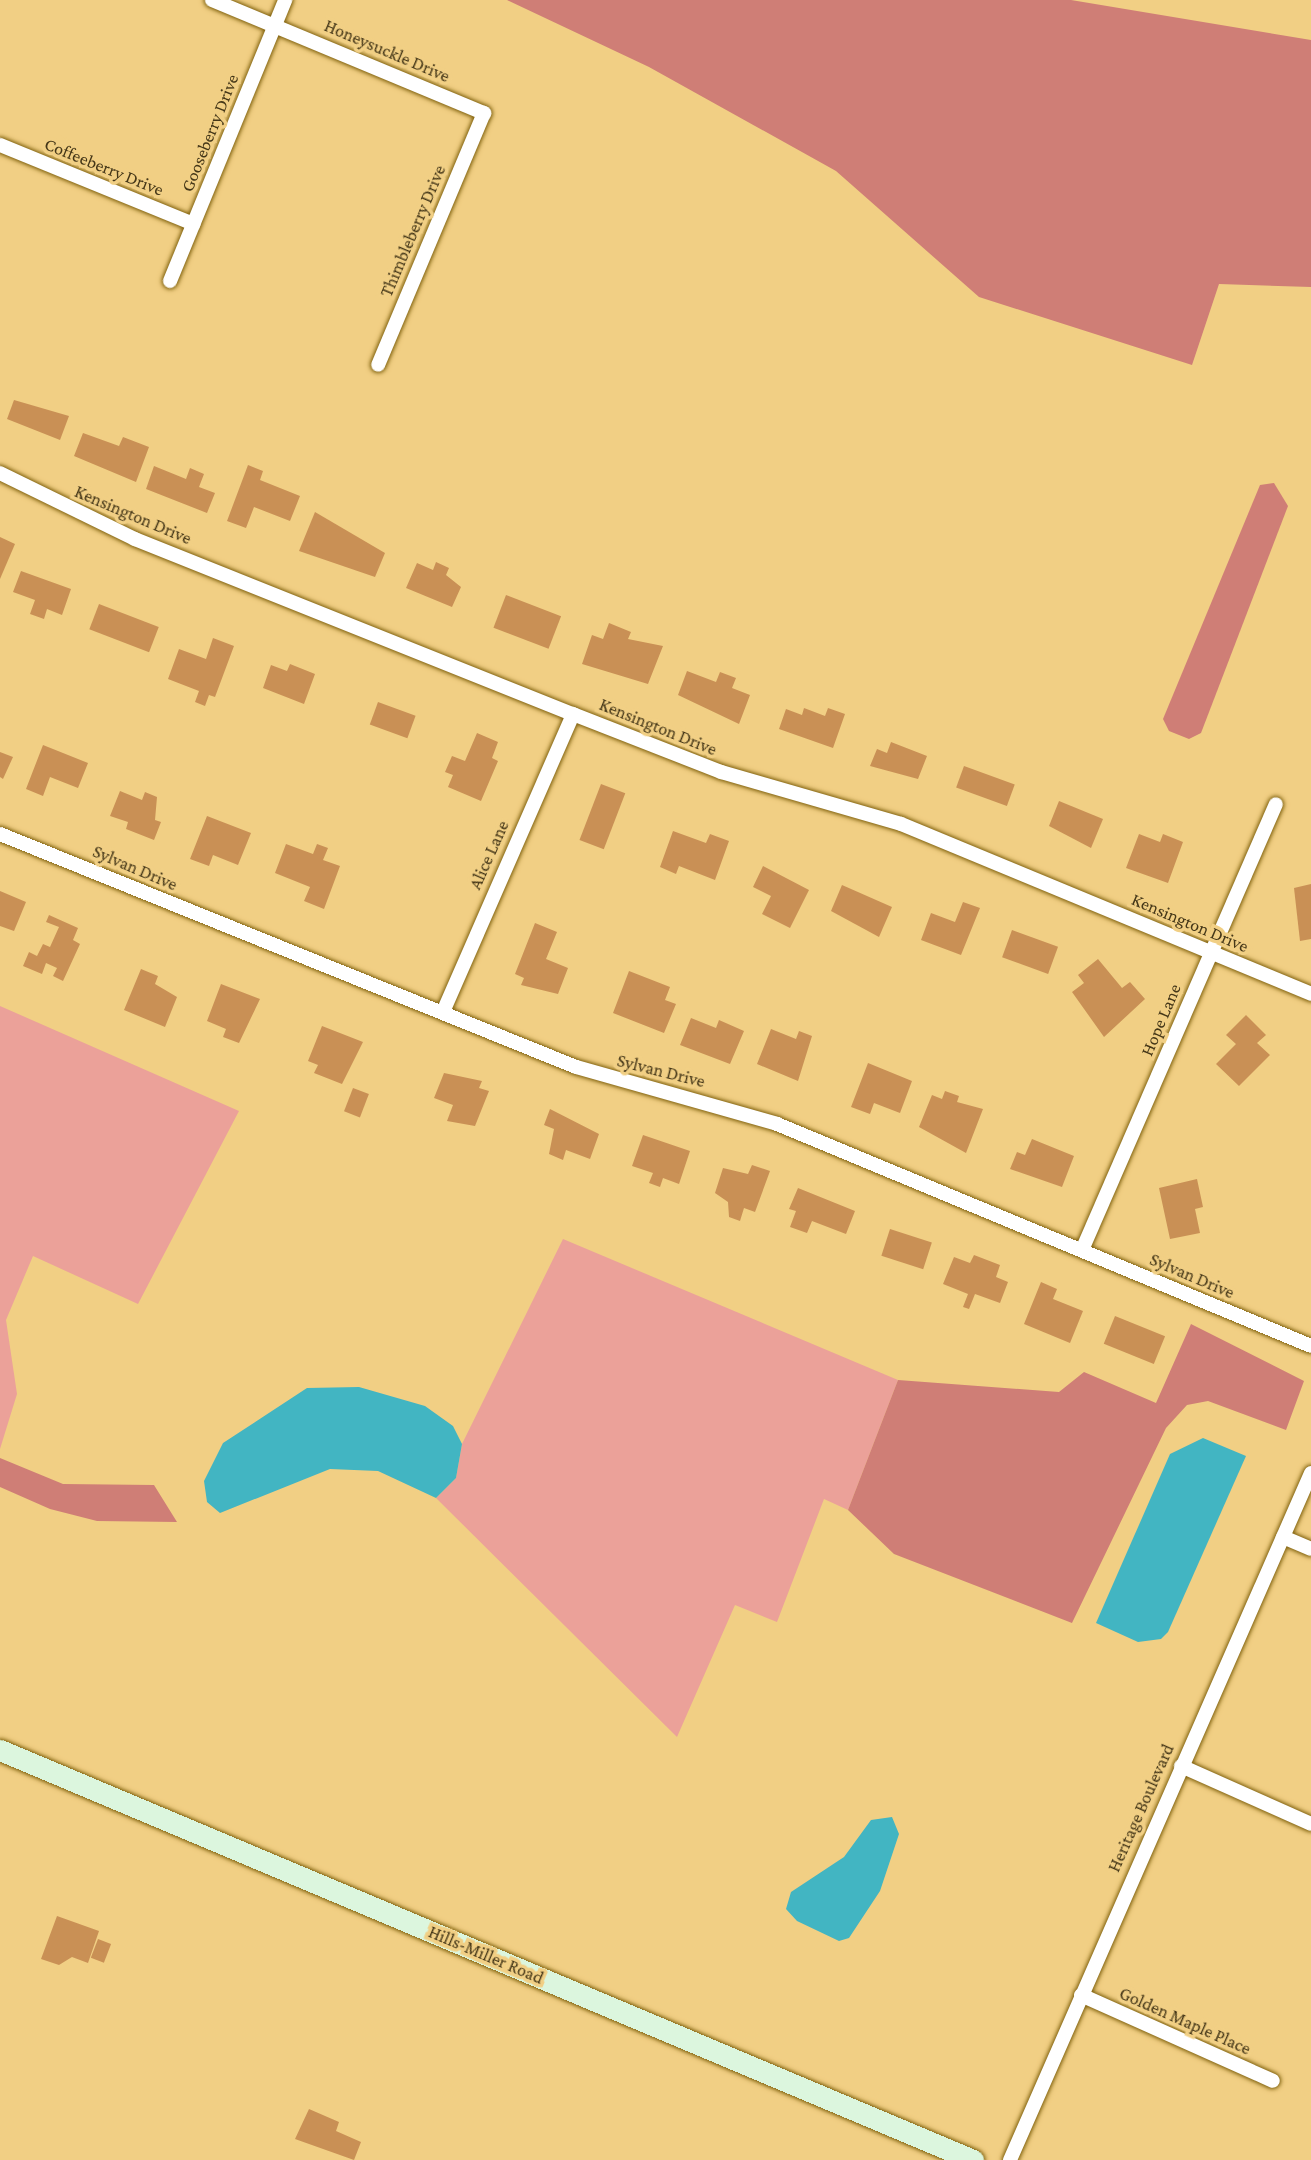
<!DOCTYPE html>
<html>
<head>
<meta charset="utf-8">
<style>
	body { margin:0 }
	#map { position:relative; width:1311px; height:2160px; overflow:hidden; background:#f1cf84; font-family:"Crimson Pro",serif }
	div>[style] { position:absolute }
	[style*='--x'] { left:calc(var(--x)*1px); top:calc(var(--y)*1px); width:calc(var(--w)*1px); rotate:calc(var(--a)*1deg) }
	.green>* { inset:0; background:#eba199 }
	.forest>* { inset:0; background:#cf7e76 }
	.water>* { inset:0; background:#42b5c2 }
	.building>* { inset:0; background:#c99055; transform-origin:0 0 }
	.roads { filter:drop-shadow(0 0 2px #81620e) drop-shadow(0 0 2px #81620e) }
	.street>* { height:14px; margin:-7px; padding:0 7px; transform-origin:7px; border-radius:7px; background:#fff }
	.secondary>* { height:21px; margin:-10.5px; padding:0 10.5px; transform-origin:10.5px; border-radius:10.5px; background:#dcf6de }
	span { translate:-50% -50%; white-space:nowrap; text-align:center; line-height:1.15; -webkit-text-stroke:7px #f1cf84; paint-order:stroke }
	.street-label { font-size:18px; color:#453718 }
</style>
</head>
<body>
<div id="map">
	<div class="green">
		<i style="clip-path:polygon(0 1006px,239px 1111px,138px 1304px,33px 1256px,6px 1320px,17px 1394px,0 1449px)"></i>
		<i style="clip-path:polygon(563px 1239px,898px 1380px,848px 1510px,824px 1499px,777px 1622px,735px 1605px,677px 1737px,436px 1498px,456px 1478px,462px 1444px)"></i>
	</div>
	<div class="forest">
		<i style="clip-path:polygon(507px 0,1071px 0,1311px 40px,1311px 287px,1219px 284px,1192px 365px,979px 297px,836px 171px,649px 67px)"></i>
		<i style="clip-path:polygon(1274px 483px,1288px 506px,1201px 733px,1189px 739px,1169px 731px,1163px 719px,1260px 485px)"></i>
		<i style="clip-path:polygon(1191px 1324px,1304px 1381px,1286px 1430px,1208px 1401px,1187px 1405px,1166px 1428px,1072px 1623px,894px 1554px,848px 1510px,898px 1380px,1059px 1392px,1084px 1372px,1156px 1403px)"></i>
		<i style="clip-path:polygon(0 1458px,63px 1484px,154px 1485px,177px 1522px,97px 1521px,50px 1509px,0 1487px)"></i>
	</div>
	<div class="water">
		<i style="clip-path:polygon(359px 1387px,425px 1406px,453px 1426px,462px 1444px,456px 1478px,436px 1498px,378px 1471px,330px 1469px,220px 1513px,207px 1502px,204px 1481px,223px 1443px,307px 1388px)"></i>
		<i style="clip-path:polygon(1203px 1438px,1246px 1456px,1168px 1632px,1161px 1639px,1138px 1642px,1096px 1623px,1170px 1454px)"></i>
		<i style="clip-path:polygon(892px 1817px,899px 1834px,880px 1891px,849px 1938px,839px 1941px,797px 1921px,786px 1909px,791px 1892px,844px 1857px,871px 1820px)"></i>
	</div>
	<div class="building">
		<i style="clip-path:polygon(14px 400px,69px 416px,60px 440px,7px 419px)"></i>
		<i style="clip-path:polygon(83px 433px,119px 446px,123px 437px,149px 447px,136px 482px,74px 456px)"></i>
		<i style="clip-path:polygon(248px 465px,263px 471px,260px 480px,300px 496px,290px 521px,254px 507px,246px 528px,227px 521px)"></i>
		<i style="clip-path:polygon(154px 466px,186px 479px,190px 468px,204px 474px,199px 487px,215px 493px,207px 513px,146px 489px)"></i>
		<i style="clip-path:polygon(315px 512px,385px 553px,375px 577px,299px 551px)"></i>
		<i style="clip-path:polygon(0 537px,15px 544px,0 579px)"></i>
		<i style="clip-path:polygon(436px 562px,449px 568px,446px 575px,461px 587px,452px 607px,406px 588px,417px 563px,433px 570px)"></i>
		<i style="clip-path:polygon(21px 571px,71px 589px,62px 615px,47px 609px,44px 619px,30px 614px,35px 600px,13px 592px)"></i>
		<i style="left:506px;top:595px;width:59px;height:35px;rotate:21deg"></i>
		<i style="left:99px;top:604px;width:64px;height:27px;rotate:21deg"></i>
		<i style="clip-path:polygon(609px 623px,631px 632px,628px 639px,663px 646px,648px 684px,582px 664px,592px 635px,603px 639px)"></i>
		<i style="clip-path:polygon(213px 638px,234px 646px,215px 697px,209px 695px,205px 706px,195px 702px,199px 691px,168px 679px,179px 649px,206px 659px)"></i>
		<i style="clip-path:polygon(290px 664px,315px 674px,304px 704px,263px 688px,271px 665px,287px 671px)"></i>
		<i style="clip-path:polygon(687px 671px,716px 682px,720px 672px,736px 678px,732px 688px,750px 695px,739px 724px,678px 695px)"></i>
		<i style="left:378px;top:702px;width:40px;height:24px;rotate:20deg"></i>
		<i style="clip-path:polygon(804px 708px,825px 716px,828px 708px,845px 714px,833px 748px,779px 729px,786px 709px,802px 715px)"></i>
		<i style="clip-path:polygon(477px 733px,498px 742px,492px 758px,498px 761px,481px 801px,448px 787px,453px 775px,445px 772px,452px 756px,465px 761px)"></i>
		<i style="clip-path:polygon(891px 742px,927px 756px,918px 779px,870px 766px,877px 749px,887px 753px)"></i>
		<i style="clip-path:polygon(43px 745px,88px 763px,78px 788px,50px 777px,43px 796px,26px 789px)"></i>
		<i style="clip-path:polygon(0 752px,13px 757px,3px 779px,0 777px)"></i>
		<i style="left:964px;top:766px;width:54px;height:23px;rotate:20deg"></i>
		<i style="left:601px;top:784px;width:26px;height:60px;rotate:21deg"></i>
		<i style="clip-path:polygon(120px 791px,142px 800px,145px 792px,157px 797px,155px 820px,161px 822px,154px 840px,126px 829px,128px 822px,110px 816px)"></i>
		<i style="clip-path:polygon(1059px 801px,1103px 819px,1091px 848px,1049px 826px)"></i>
		<i style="clip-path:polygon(207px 816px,251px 833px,238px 865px,213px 855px,209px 866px,190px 859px)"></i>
		<i style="clip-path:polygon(673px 831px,706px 843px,710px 834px,729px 841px,715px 880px,679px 866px,676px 874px,660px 867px)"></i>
		<i style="clip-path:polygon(1139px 834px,1160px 842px,1163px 834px,1183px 842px,1168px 883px,1126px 868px)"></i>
		<i style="clip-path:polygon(286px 844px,313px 854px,317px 844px,328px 848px,323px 860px,340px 866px,324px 909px,304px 901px,310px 887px,275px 873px)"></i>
		<i style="clip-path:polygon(763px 866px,809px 890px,790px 928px,762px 914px,771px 896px,753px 887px)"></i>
		<i style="clip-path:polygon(1311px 884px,1311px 939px,1300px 941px,1294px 888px)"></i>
		<i style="clip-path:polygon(842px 885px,892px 907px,879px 937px,831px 911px)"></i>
		<i style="clip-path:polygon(0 891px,26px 902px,14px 931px,0 926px)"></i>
		<i style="clip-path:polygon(963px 902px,980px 908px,961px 955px,921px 940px,931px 913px,955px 922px)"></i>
		<i style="clip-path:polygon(49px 915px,78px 928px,73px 940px,80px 944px,63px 981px,53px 976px,57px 968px,46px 963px,42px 974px,23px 966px,29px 952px,37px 956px,43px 944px,50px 947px,59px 927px,46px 922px)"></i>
		<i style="clip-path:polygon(535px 923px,557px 932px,546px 959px,568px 968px,558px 994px,521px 985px,524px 978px,515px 974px)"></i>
		<i style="left:1012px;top:930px;width:49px;height:29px;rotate:20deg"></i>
		<i style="clip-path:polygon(1098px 959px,1122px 988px,1130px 982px,1145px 999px,1104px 1037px,1072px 992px,1084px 983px,1078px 975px)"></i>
		<i style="clip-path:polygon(141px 969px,158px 976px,155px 984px,177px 997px,165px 1027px,124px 1010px)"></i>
		<i style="clip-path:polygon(629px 971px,670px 987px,665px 1000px,676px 1004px,664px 1033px,613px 1013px)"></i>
		<i style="clip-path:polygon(221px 984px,260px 999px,239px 1043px,223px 1037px,226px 1029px,207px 1021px)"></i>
		<i style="clip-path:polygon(1246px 1015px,1266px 1035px,1257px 1043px,1270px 1055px,1239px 1086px,1216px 1064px,1236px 1044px,1226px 1035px)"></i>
		<i style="clip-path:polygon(691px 1018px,716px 1028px,719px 1020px,744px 1031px,730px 1064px,680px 1045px)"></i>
		<i style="clip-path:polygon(322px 1026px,363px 1042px,342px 1084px,314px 1073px,318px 1065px,308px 1061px)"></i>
		<i style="clip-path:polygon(771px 1029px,796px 1039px,799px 1031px,812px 1036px,798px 1081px,757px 1064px)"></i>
		<i style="clip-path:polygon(868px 1063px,912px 1081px,900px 1113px,874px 1103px,870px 1114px,851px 1107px)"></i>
		<i style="clip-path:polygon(444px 1073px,482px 1081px,479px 1088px,489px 1091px,475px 1126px,447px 1121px,453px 1105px,434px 1098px)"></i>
		<i style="left:353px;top:1088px;width:17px;height:25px;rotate:21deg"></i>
		<i style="clip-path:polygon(945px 1091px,959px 1096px,957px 1102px,983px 1109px,966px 1153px,919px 1127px,932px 1095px,942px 1099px)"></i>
		<i style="clip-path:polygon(550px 1109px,599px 1134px,590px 1159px,566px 1150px,563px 1160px,549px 1154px,554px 1129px,544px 1125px)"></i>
		<i style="clip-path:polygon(643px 1135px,690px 1151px,679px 1184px,663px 1178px,660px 1187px,649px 1183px,653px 1173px,632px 1166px)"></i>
		<i style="clip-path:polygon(1032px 1139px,1074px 1156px,1062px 1187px,1010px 1169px,1017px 1152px,1025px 1155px)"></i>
		<i style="clip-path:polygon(752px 1165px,770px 1171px,755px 1212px,744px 1208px,740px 1221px,729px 1217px,728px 1202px,715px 1193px,723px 1168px,748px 1174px)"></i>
		<i style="clip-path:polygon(1197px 1179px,1203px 1207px,1195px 1209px,1200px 1233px,1170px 1239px,1159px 1188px)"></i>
		<i style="clip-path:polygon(798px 1188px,855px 1211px,846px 1234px,812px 1221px,807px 1233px,790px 1227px,796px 1211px,789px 1209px)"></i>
		<i style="left:890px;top:1229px;width:44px;height:28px;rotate:18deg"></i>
		<i style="clip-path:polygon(974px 1255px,1000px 1265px,996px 1277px,1008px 1282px,1000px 1303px,975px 1294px,969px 1309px,963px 1307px,968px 1294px,943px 1284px,954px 1257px,970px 1263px)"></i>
		<i style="clip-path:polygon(1041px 1282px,1057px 1289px,1053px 1299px,1083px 1311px,1070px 1343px,1024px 1324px)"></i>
		<i style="left:1115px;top:1316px;width:54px;height:30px;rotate:22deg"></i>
		<i style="clip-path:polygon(57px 1916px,99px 1931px,88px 1963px,72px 1957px,59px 1965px,41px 1959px)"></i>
		<i style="left:98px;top:1939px;width:14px;height:20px;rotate:21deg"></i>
		<i style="clip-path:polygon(309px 2109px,339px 2122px,336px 2131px,361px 2142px,354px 2160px,295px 2139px)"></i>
	</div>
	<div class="roads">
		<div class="street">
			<i style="--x:212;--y:0;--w:295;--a:22.6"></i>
			<i style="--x:484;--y:113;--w:273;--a:112.8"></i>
			<i style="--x:0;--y:145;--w:209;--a:22.2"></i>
			<i style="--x:170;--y:281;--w:304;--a:-67.7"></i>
			<i style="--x:0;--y:473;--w:150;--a:26.1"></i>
			<i style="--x:135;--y:539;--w:472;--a:21.8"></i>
			<i style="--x:573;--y:714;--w:159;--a:21.4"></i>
			<i style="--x:721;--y:772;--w:187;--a:16.1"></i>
			<i style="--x:901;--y:824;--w:444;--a:22.5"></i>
			<i style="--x:0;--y:834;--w:621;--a:22.02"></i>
			<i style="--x:576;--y:1067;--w:209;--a:15.8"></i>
			<i style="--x:777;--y:1124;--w:578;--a:22.57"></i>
			<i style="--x:443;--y:1012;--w:325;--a:-66.4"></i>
			<i style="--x:1082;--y:1250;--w:486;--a:-66.5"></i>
			<i style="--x:1283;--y:1537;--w:30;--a:23"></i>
			<i style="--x:1181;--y:1766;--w:142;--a:24"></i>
			<i style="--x:1081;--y:1995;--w:210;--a:24.1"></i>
			<i style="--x:1010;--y:2160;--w:750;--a:-66.34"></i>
		</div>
		<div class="secondary">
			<i style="--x:0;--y:1750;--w:1056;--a:22.85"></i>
		</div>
	</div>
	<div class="street-label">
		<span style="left:387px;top:51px;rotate:23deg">Honeysuckle Drive</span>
		<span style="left:210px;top:133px;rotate:-68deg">Gooseberry Drive</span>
		<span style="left:104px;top:167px;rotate:22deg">Coffeeberry Drive</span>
		<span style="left:413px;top:231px;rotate:-67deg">Thimbleberry Drive</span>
		<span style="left:133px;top:515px;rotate:23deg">Kensington Drive</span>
		<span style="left:658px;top:727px;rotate:22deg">Kensington Drive</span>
		<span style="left:489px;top:855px;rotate:-66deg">Alice Lane</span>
		<span style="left:135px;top:868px;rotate:23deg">Sylvan Drive</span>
		<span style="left:1190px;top:923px;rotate:23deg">Kensington Drive</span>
		<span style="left:1161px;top:1020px;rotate:-67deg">Hope Lane</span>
		<span style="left:661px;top:1071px;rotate:14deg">Sylvan Drive</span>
		<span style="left:1192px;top:1276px;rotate:23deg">Sylvan Drive</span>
		<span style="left:1141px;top:1808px;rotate:-66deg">Heritage Boulevard</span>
		<span style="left:486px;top:1955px;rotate:23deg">Hills-Miller Road</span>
		<span style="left:1185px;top:2021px;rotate:24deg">Golden Maple Place</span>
	</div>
</div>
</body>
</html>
